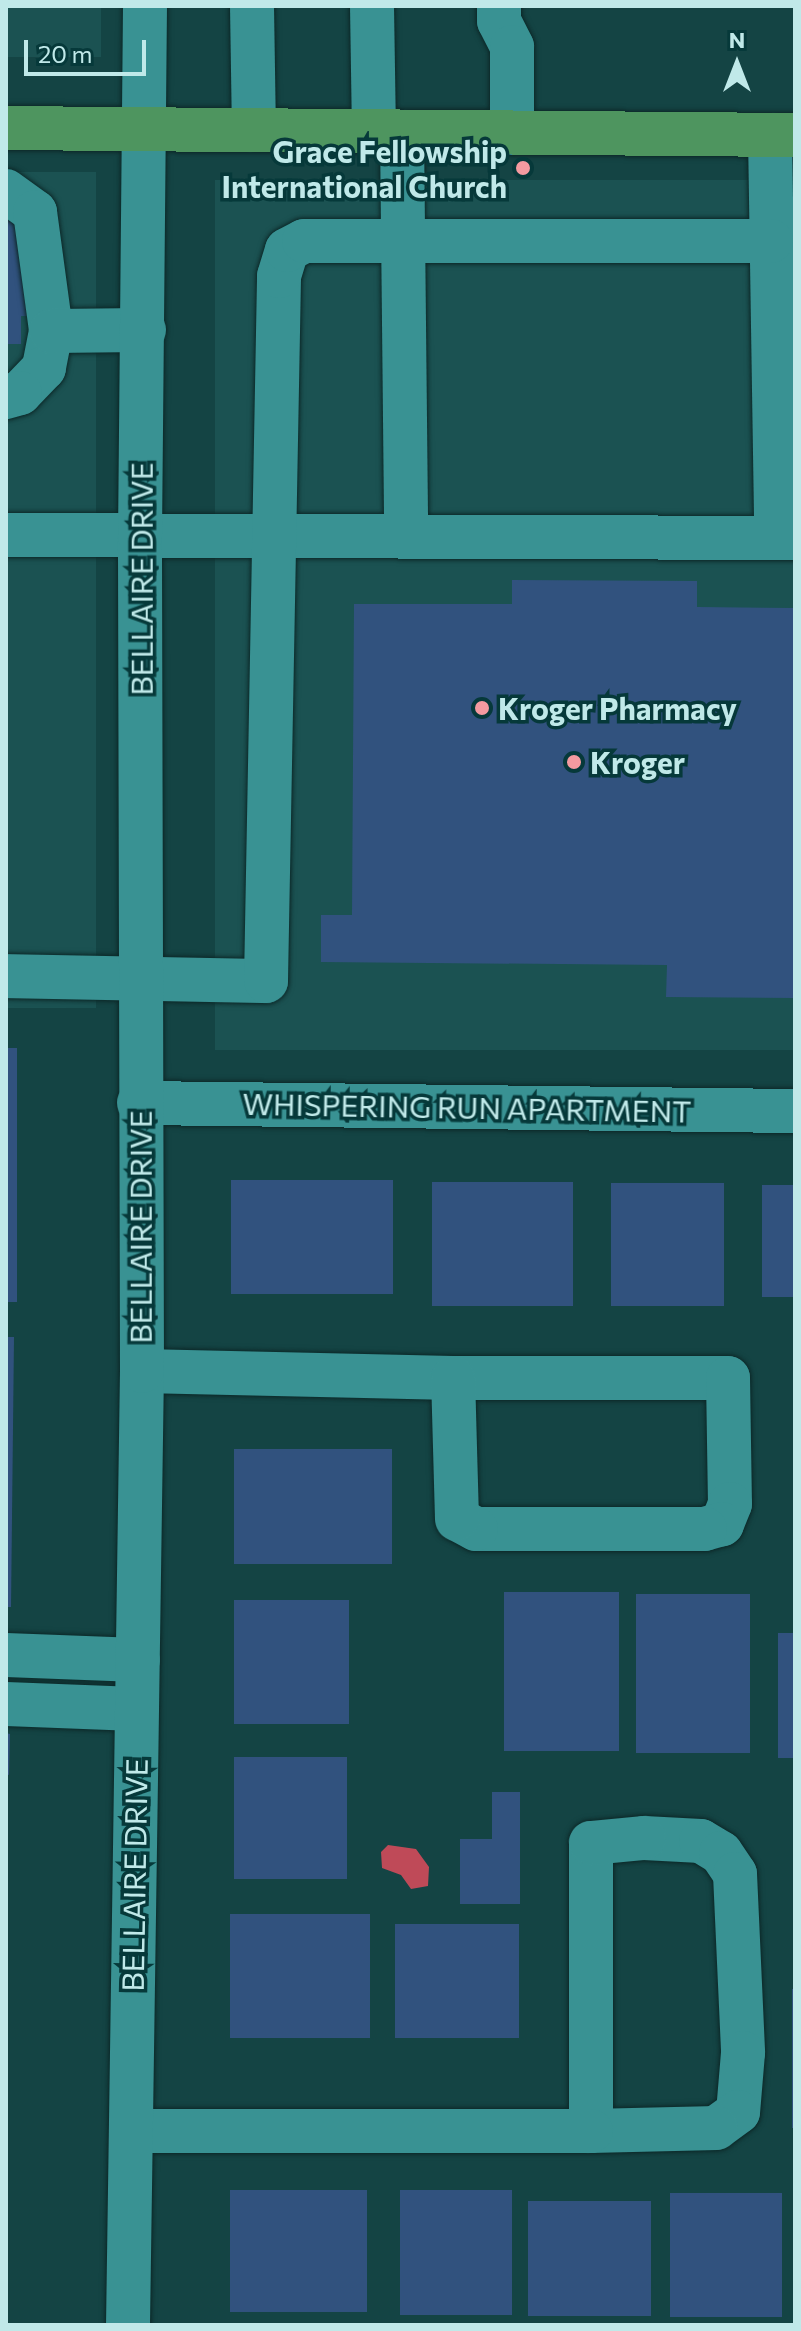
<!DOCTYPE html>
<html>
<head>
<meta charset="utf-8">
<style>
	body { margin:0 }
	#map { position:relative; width:801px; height:2331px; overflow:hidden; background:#144444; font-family:Commissioner,sans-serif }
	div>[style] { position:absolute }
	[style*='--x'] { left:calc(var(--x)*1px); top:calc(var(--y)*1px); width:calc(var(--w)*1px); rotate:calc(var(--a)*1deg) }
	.built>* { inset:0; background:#1b5252; transform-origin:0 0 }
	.water>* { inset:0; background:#bf4a58 }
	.building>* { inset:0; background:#31527e; transform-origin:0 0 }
	.roads { filter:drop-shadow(0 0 2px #0c2828) drop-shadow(0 0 2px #0c2828) }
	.minor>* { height:44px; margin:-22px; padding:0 22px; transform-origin:22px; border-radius:22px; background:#399293 }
	.major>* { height:44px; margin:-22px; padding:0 22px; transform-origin:22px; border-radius:22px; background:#4e955f }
	.dots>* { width:22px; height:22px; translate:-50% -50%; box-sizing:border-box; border:4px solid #06393a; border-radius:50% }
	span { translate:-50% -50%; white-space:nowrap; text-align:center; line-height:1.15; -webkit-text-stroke:7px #06393a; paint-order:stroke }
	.poi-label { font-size:30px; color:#c0e9e9; font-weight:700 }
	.right { translate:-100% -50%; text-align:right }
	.left { translate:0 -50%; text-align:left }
	.street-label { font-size:30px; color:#c0e9e9 }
	.frame { position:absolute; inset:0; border:8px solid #c0e9e9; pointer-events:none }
	.north { position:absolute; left:697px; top:24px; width:80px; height:80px; -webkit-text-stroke:6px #06393a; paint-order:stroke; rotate:0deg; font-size:22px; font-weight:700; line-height:32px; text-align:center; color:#c0e9e9 }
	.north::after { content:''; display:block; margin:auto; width:28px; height:36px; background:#c0e9e9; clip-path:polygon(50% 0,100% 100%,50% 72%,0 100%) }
	.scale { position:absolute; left:24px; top:40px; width:122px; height:36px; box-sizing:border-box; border:4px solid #c0e9e9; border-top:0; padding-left:10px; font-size:24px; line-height:28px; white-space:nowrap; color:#c0e9e9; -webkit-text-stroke:6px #06393a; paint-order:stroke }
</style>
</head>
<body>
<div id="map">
	<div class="built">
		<i style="left:6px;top:6px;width:95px;height:51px"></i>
		<i style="left:6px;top:172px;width:90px;height:836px"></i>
		<i style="left:215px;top:180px;width:580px;height:870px"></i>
	</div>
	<div class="water">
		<i style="clip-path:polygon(388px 1845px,416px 1849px,429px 1867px,428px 1886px,411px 1889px,401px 1875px,382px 1868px,381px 1852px)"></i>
	</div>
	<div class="building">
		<i style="clip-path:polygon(6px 216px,30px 216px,30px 316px,21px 316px,21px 344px,6px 344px)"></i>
		<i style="clip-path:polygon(512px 580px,697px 581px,697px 607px,795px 608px,795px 998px,666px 997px,667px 965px,321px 962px,321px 915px,352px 915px,354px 604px,512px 604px)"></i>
		<i style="left:6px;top:1048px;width:11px;height:254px"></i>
		<i style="left:231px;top:1180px;width:162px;height:114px"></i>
		<i style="left:432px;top:1182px;width:141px;height:124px"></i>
		<i style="left:611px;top:1183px;width:113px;height:123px"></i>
		<i style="left:762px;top:1185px;width:33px;height:112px"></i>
		<i style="clip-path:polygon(6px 1337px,14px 1337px,11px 1607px,6px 1607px)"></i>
		<i style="left:234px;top:1449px;width:158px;height:115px"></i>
		<i style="left:504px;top:1592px;width:115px;height:159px"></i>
		<i style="left:636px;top:1594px;width:114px;height:159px"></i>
		<i style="left:234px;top:1600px;width:115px;height:124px"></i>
		<i style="left:778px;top:1633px;width:17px;height:125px"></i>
		<i style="clip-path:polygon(6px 1733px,10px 1734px,9px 1775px,6px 1774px)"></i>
		<i style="left:234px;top:1757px;width:113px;height:122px"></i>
		<i style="clip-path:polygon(492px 1792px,520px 1792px,520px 1904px,460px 1904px,460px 1839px,492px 1839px)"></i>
		<i style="left:230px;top:1914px;width:140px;height:124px"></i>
		<i style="left:395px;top:1924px;width:124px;height:114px"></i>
		<i style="left:792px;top:1989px;width:3px;height:139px"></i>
		<i style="left:230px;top:2190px;width:137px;height:122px"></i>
		<i style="left:400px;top:2190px;width:112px;height:125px"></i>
		<i style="left:670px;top:2193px;width:112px;height:124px"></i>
		<i style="left:528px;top:2201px;width:123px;height:115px"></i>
	</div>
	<div class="roads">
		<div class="minor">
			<i style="--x:252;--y:6;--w:124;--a:89.1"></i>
			<i style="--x:372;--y:6;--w:126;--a:89.1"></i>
			<i style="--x:499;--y:6;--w:15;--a:90"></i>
			<i style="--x:499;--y:21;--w:29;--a:63"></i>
			<i style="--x:512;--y:47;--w:86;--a:90"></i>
			<i style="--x:402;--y:132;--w:403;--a:89.4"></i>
			<i style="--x:770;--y:135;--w:403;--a:89.1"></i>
			<i style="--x:6;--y:191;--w:36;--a:36"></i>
			<i style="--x:35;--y:212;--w:120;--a:82.3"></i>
			<i style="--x:51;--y:331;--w:38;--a:101"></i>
			<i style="--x:44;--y:368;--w:35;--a:134"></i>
			<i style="--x:20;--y:393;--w:15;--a:164"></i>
			<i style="--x:51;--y:331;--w:93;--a:-0.6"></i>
			<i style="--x:6;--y:535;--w:789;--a:0.22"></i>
			<i style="--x:6;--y:976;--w:260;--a:1.1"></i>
			<i style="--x:266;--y:981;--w:705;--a:-88.94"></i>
			<i style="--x:279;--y:276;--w:27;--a:-73"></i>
			<i style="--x:287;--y:250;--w:19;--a:-28"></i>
			<i style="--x:304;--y:241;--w:467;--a:0"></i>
			<i style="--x:139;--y:1103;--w:656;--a:0.7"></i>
			<i style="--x:142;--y:1371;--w:311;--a:1.3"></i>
			<i style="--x:453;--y:1378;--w:275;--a:0"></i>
			<i style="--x:728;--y:1378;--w:126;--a:89.1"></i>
			<i style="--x:730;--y:1504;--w:22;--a:112"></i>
			<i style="--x:722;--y:1524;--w:18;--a:164"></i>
			<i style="--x:705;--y:1529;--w:229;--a:180"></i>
			<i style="--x:476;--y:1529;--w:21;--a:-152"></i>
			<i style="--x:457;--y:1519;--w:141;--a:-91.6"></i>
			<i style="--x:6;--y:1655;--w:132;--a:2.2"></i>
			<i style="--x:6;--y:1704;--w:130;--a:2.2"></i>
			<i style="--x:644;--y:1838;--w:57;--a:3"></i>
			<i style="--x:701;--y:1841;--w:23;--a:31"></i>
			<i style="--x:721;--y:1853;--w:25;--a:56"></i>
			<i style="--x:735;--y:1874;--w:179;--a:87.4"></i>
			<i style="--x:743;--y:2053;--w:59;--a:94.8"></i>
			<i style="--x:738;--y:2112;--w:27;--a:144"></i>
			<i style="--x:716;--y:2128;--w:125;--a:178.6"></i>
			<i style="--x:591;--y:2131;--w:288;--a:-90"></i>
			<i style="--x:591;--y:1843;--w:53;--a:-5.4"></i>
			<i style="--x:131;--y:2131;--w:460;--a:0"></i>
			<i style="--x:128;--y:2325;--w:954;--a:-89.16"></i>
			<i style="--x:142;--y:1371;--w:835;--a:-90.14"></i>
			<i style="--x:140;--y:536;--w:530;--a:-89.46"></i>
		</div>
		<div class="major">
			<i style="--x:6;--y:128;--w:789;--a:0.51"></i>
		</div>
	</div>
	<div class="dots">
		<i style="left:523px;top:168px;background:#f49aa0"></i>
		<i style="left:482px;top:708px;background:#f49aa0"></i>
		<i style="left:574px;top:762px;background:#f49aa0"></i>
	</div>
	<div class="poi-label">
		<span class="right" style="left:507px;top:168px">Grace Fellowship<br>International Church</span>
		<span class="left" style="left:498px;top:708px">Kroger Pharmacy</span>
		<span class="left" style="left:590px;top:762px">Kroger</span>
	</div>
	<div class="street-label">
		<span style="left:141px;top:579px;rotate:-90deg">BELLAIRE DRIVE</span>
		<span style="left:467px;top:1107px;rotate:1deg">WHISPERING RUN APARTMENT</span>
		<span style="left:140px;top:1227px;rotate:-90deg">BELLAIRE DRIVE</span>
		<span style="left:134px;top:1875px;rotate:-89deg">BELLAIRE DRIVE</span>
	</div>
	<div class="frame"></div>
	<div class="north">N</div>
	<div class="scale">20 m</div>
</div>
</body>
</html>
